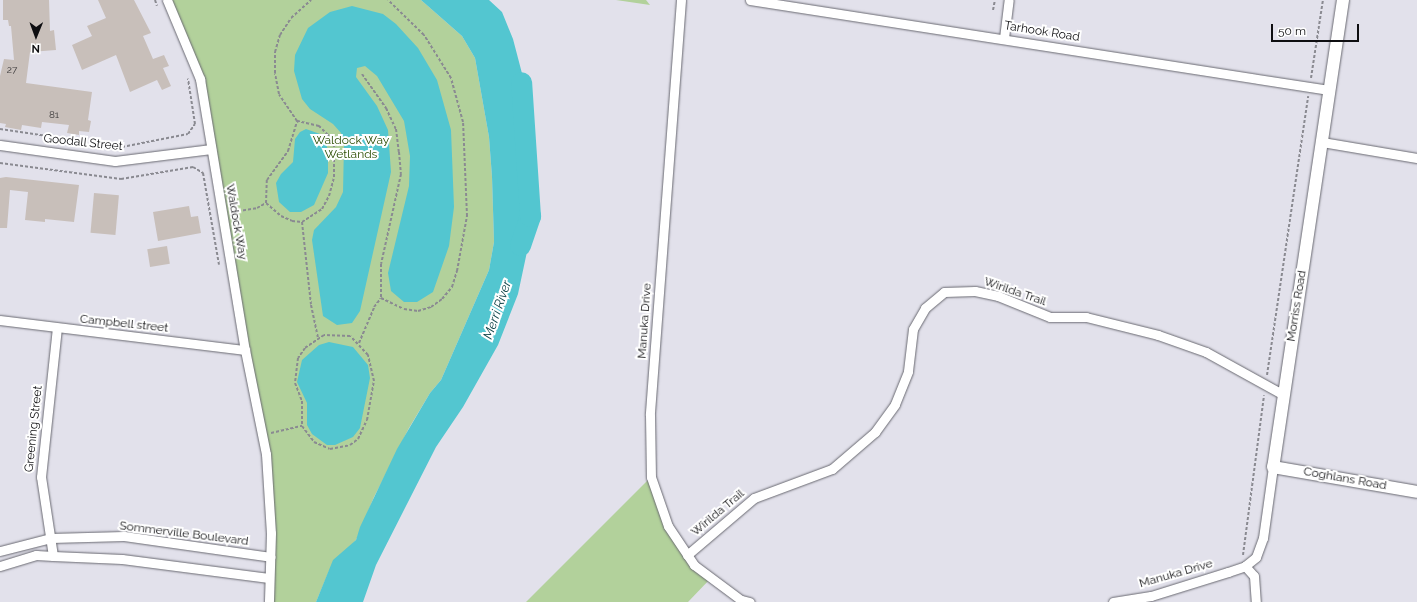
<!DOCTYPE html>
<html>
<head>
<meta charset="utf-8">
<style>
	body { margin:0 }
	#map { position:relative; width:1417px; height:602px; overflow:hidden; background:#e2e1eb; font-family:Raleway,sans-serif }
	div>[style] { position:absolute }
	[style*='--x'] { left:calc(var(--x)*1px); top:calc(var(--y)*1px); width:calc(var(--w)*1px); rotate:calc(var(--a)*1deg) }
	.green>* { inset:0; background:#b2d19b }
	.water>* { inset:0; background:#53c6d0 }
	.river>* { height:21px; margin:-10.5px; padding:0 10.5px; transform-origin:10.5px; border-radius:10.5px; background:#53c6d0 }
	.building>* { inset:0; background:#c8bfba; transform-origin:0 0 }
	.path>* { height:2px; margin-top:-1px; transform-origin:0; background:repeating-linear-gradient(90deg,#8a8a91 0 3px,transparent 0 5px) }
	.roads { filter:drop-shadow(0 0 1px #696971) drop-shadow(0 0 1px #696971) }
	.minor>* { height:9px; margin:-4.5px; padding:0 4.5px; transform-origin:4.5px; border-radius:4.5px; background:#fff }
	.tertiary>* { height:12px; margin:-6px; padding:0 6px; transform-origin:6px; border-radius:6px; background:#fff }
	span { translate:-50% -50%; white-space:nowrap; text-align:center; line-height:1.15; -webkit-text-stroke:4px #fff; paint-order:stroke }
	.number-label { font-size:10px; color:#3c3a3b }
	.number-label span { -webkit-text-stroke-width:0 }
	.street-label { font-size:12px; color:#0e0e11 }
	.park-label { font-size:12px; color:#2a4c00 }
	.water-label { font-size:13px; color:#114549; font-style:italic }
	.north { position:absolute; left:16px; top:16px; width:40px; height:40px; -webkit-text-stroke:3px #fff; paint-order:stroke; rotate:181deg; font-size:11px; font-weight:700; line-height:16px; text-align:center; color:#0e0e11 }
	.north::after { content:''; display:block; margin:auto; width:14px; height:18px; background:#0e0e11; clip-path:polygon(50% 0,100% 100%,50% 72%,0 100%) }
	.scale { position:absolute; left:1271px; top:24px; width:88px; height:18px; box-sizing:border-box; border:2px solid #0e0e11; border-top:0; padding-left:5px; font-size:12px; line-height:14px; white-space:nowrap; color:#0e0e11; -webkit-text-stroke:3px #fff; paint-order:stroke }
</style>
</head>
<body>
<div id="map">
	<div class="green">
		<i style="clip-path:polygon(167px 0,421px 0,462px 36px,475px 58px,489px 137px,492px 177px,494px 242px,489px 270px,441px 380px,430px 393px,409px 428px,374px 497px,356px 540px,329px 571px,316px 602px,269px 602px,266px 454px,200px 79px)"></i>
		<i style="clip-path:polygon(616px 0,646px 0,650px 5px)"></i>
		<i style="clip-path:polygon(651px 477px,668px 526px,693px 565px,711px 578px,688px 602px,526px 602px)"></i>
	</div>
	<div class="water">
		<i style="clip-path:polygon(421px 0,489px 0,502px 12px,513px 39px,524px 81px,523px 119px,529px 152px,530px 182px,528px 247px,518px 294px,498px 345px,463px 407px,436px 447px,376px 565px,363px 602px,316px 602px,333px 560px,356px 540px,360px 527px,397px 449px,430px 393px,441px 380px,489px 270px,494px 242px,492px 177px,489px 137px,475px 58px,462px 36px)"></i>
		<i style="clip-path:polygon(352px 6px,383px 14px,396px 24px,418px 48px,437px 80px,451px 130px,454px 207px,449px 246px,433px 292px,417px 302px,404px 302px,391px 291px,388px 273px,409px 186px,410px 156px,404px 121px,377px 76px,365px 66px,357px 68px,356px 77px,377px 106px,388px 130px,391px 172px,360px 311px,352px 323px,337px 325px,323px 316px,312px 240px,314px 230px,336px 207px,343px 192px,344px 144px,341px 133px,333px 124px,310px 109px,302px 99px,294px 71px,295px 55px,308px 28px,330px 12px)"></i>
		<i style="clip-path:polygon(306px 129px,320px 134px,325px 141px,328px 150px,328px 173px,314px 205px,301px 212px,290px 212px,279px 202px,276px 183px,281px 174px,293px 162px,295px 139px,300px 132px)"></i>
		<i style="clip-path:polygon(329px 342px,353px 347px,368px 365px,370px 378px,360px 428px,353px 437px,335px 445px,327px 445px,312px 434px,307px 425px,307px 403px,297px 382px,302px 360px,319px 345px)"></i>
	</div>
	<div class="river">
		<i style="--x:520;--y:245;--w:31;--a:-71"></i>
		<i style="--x:530;--y:216;--w:134;--a:-93.8"></i>
	</div>
	<div class="building">
		<i style="clip-path:polygon(3px 0,49px 0,50px 31px,54px 30px,56px 50px,30px 52px,26px 83px,92px 92px,88px 120px,91px 121px,89px 132px,79px 131px,79px 135px,67px 133px,69px 125px,42px 122px,41px 128px,22px 125px,21px 130px,5px 127px,6px 124px,0 123px,0 76px,4px 59px,14px 60px,11px 26px,9px 26px,8px 20px,3px 20px)"></i>
		<i style="clip-path:polygon(98px 0,134px 0,151px 33px,143px 36px,153px 59px,164px 55px,169px 66px,163px 68px,171px 86px,162px 90px,157px 80px,130px 92px,116px 55px,82px 70px,72px 45px,92px 36px,87px 26px,106px 18px)"></i>
		<i style="clip-path:polygon(6px 177px,79px 185px,74px 222px,45px 219px,45px 222px,25px 220px,28px 192px,10px 190px,7px 228px,0 228px,0 178px)"></i>
		<i style="left:94px;top:193px;width:25px;height:40px;rotate:5deg"></i>
		<i style="clip-path:polygon(189px 206px,191px 217px,198px 216px,201px 233px,158px 241px,153px 212px)"></i>
		<i style="left:167px;top:246px;width:18px;height:20px;rotate:81deg"></i>
	</div>
	<div class="path">
		<i style="--x:155;--y:0;--w:6;--a:72"></i>
		<i style="--x:993;--y:10;--w:10;--a:-79"></i>
		<i style="--x:362;--y:74;--w:42;--a:54.8"></i>
		<i style="--x:386;--y:108;--w:23;--a:65"></i>
		<i style="--x:396;--y:129;--w:23;--a:83"></i>
		<i style="--x:399;--y:152;--w:22;--a:85"></i>
		<i style="--x:401;--y:174;--w:92;--a:102.5"></i>
		<i style="--x:381;--y:264;--w:34;--a:90"></i>
		<i style="--x:1311;--y:78;--w:79;--a:-81.3"></i>
		<i style="--x:0;--y:129;--w:123;--a:8.4"></i>
		<i style="--x:122;--y:147;--w:67;--a:-11.1"></i>
		<i style="--x:188;--y:134;--w:12;--a:-55"></i>
		<i style="--x:195;--y:124;--w:46;--a:-98.8"></i>
		<i style="--x:0;--y:163;--w:122;--a:7.5"></i>
		<i style="--x:121;--y:179;--w:73;--a:-9.5"></i>
		<i style="--x:193;--y:167;--w:12;--a:31"></i>
		<i style="--x:203;--y:173;--w:93;--a:80.1"></i>
		<i style="--x:266;--y:203;--w:20;--a:41"></i>
		<i style="--x:281;--y:216;--w:12;--a:24"></i>
		<i style="--x:292;--y:221;--w:10;--a:6"></i>
		<i style="--x:302;--y:222;--w:24;--a:-33"></i>
		<i style="--x:322;--y:209;--w:15;--a:-62"></i>
		<i style="--x:329;--y:196;--w:20;--a:-75"></i>
		<i style="--x:334;--y:177;--w:31;--a:-90"></i>
		<i style="--x:334;--y:146;--w:13;--a:-119"></i>
		<i style="--x:328;--y:135;--w:13;--a:-135"></i>
		<i style="--x:319;--y:126;--w:23;--a:-167"></i>
		<i style="--x:233;--y:212;--w:24;--a:-9"></i>
		<i style="--x:257;--y:208;--w:10;--a:-29"></i>
		<i style="--x:266;--y:203;--w:23;--a:-88"></i>
		<i style="--x:267;--y:180;--w:36;--a:-54"></i>
		<i style="--x:288;--y:151;--w:31;--a:-73"></i>
		<i style="--x:297;--y:121;--w:32;--a:-124"></i>
		<i style="--x:279;--y:94;--w:21;--a:-101"></i>
		<i style="--x:275;--y:73;--w:21;--a:-90"></i>
		<i style="--x:275;--y:52;--w:18;--a:-74"></i>
		<i style="--x:280;--y:35;--w:20;--a:-57"></i>
		<i style="--x:291;--y:18;--w:27;--a:-42"></i>
		<i style="--x:302;--y:222;--w:83;--a:83.8"></i>
		<i style="--x:311;--y:305;--w:33;--a:78"></i>
		<i style="--x:359;--y:343;--w:39;--a:-67"></i>
		<i style="--x:374;--y:307;--w:11;--a:-52"></i>
		<i style="--x:381;--y:298;--w:25;--a:26"></i>
		<i style="--x:404;--y:309;--w:14;--a:8"></i>
		<i style="--x:418;--y:311;--w:14;--a:-17"></i>
		<i style="--x:431;--y:307;--w:14;--a:-36"></i>
		<i style="--x:442;--y:299;--w:16;--a:-50"></i>
		<i style="--x:452;--y:287;--w:17;--a:-73"></i>
		<i style="--x:457;--y:271;--w:56;--a:-79.7"></i>
		<i style="--x:467;--y:216;--w:94;--a:-92.4"></i>
		<i style="--x:463;--y:122;--w:46;--a:-105.3"></i>
		<i style="--x:451;--y:78;--w:51;--a:-122.1"></i>
		<i style="--x:424;--y:35;--w:50;--a:-135.8"></i>
		<i style="--x:1267;--y:375;--w:282;--a:-81.6"></i>
		<i style="--x:271;--y:433;--w:32;--a:-13"></i>
		<i style="--x:302;--y:426;--w:20;--a:53"></i>
		<i style="--x:314;--y:442;--w:17;--a:24"></i>
		<i style="--x:330;--y:449;--w:20;--a:-11"></i>
		<i style="--x:350;--y:445;--w:10;--a:-37"></i>
		<i style="--x:358;--y:439;--w:21;--a:-65"></i>
		<i style="--x:367;--y:420;--w:40;--a:-80"></i>
		<i style="--x:374;--y:381;--w:27;--a:-103"></i>
		<i style="--x:368;--y:355;--w:26;--a:-133"></i>
		<i style="--x:350;--y:336;--w:26;--a:-178"></i>
		<i style="--x:324;--y:335;--w:23;--a:146"></i>
		<i style="--x:305;--y:348;--w:12;--a:125"></i>
		<i style="--x:298;--y:358;--w:25;--a:97"></i>
		<i style="--x:295;--y:383;--w:19;--a:69"></i>
		<i style="--x:302;--y:401;--w:25;--a:90"></i>
		<i style="--x:1243;--y:555;--w:161;--a:-82.5"></i>
	</div>
	<div class="roads">
		<div class="minor">
			<i style="--x:167;--y:0;--w:86;--a:67.3"></i>
			<i style="--x:200;--y:79;--w:275;--a:80.6"></i>
			<i style="--x:245;--y:350;--w:106;--a:78.6"></i>
			<i style="--x:266;--y:454;--w:79;--a:86.4"></i>
			<i style="--x:271;--y:533;--w:69;--a:91.7"></i>
			<i style="--x:681;--y:0;--w:416;--a:94.3"></i>
			<i style="--x:650;--y:415;--w:62;--a:89.1"></i>
			<i style="--x:651;--y:477;--w:52;--a:70.9"></i>
			<i style="--x:668;--y:526;--w:47;--a:56.3"></i>
			<i style="--x:694;--y:565;--w:59;--a:36.7"></i>
			<i style="--x:741;--y:600;--w:9;--a:13"></i>
			<i style="--x:750;--y:0;--w:586;--a:8.84"></i>
			<i style="--x:1004;--y:38;--w:38;--a:-83"></i>
			<i style="--x:1322;--y:142;--w:96;--a:9.6"></i>
			<i style="--x:0;--y:145;--w:116;--a:7.9"></i>
			<i style="--x:115;--y:161;--w:97;--a:-7.1"></i>
			<i style="--x:0;--y:320;--w:247;--a:7"></i>
			<i style="--x:0;--y:551;--w:53;--a:-14.3"></i>
			<i style="--x:51;--y:538;--w:73;--a:-1.6"></i>
			<i style="--x:124;--y:536;--w:148;--a:8.1"></i>
			<i style="--x:687;--y:555;--w:88;--a:-40.4"></i>
			<i style="--x:754;--y:498;--w:83;--a:-20.4"></i>
			<i style="--x:832;--y:469;--w:57;--a:-40.7"></i>
			<i style="--x:875;--y:432;--w:34;--a:-54"></i>
			<i style="--x:895;--y:404;--w:35;--a:-68"></i>
			<i style="--x:908;--y:371;--w:42;--a:-83.2"></i>
			<i style="--x:913;--y:329;--w:24;--a:-60"></i>
			<i style="--x:925;--y:308;--w:25;--a:-40"></i>
			<i style="--x:944;--y:292;--w:31;--a:-2"></i>
			<i style="--x:975;--y:291;--w:24;--a:12"></i>
			<i style="--x:998;--y:296;--w:56;--a:22"></i>
			<i style="--x:1050;--y:317;--w:36;--a:0"></i>
			<i style="--x:1086;--y:317;--w:74;--a:14"></i>
			<i style="--x:1158;--y:335;--w:51;--a:19.5"></i>
			<i style="--x:1206;--y:352;--w:89;--a:28.9"></i>
			<i style="--x:53;--y:556;--w:80;--a:-98.6"></i>
			<i style="--x:41;--y:477;--w:150;--a:-83.9"></i>
			<i style="--x:0;--y:566;--w:38;--a:-17"></i>
			<i style="--x:36;--y:555;--w:17;--a:3"></i>
			<i style="--x:53;--y:556;--w:69;--a:2.5"></i>
			<i style="--x:122;--y:559;--w:148;--a:7.4"></i>
			<i style="--x:1245;--y:566;--w:13;--a:48"></i>
			<i style="--x:1254;--y:576;--w:26;--a:86"></i>
			<i style="--x:1113;--y:602;--w:38;--a:-9"></i>
			<i style="--x:1151;--y:596;--w:81;--a:-17.3"></i>
			<i style="--x:1228;--y:572;--w:18;--a:-19"></i>
			<i style="--x:1245;--y:566;--w:14;--a:-39"></i>
			<i style="--x:1256;--y:557;--w:20;--a:-70"></i>
			<i style="--x:1263;--y:538;--w:72;--a:-82"></i>
		</div>
		<div class="tertiary">
			<i style="--x:1343;--y:0;--w:472;--a:98.5"></i>
			<i style="--x:1273;--y:467;--w:146;--a:9.8"></i>
		</div>
	</div>
	<div class="number-label">
		<span style="left:12px;top:70px">27</span>
		<span style="left:54px;top:115px">81</span>
	</div>
	<div class="street-label">
		<span style="left:1042px;top:32px;rotate:9deg">Tarhook Road</span>
		<span style="left:83px;top:143px;rotate:6deg">Goodall Street</span>
		<span style="left:236px;top:222px;rotate:80deg">Waldock Way</span>
		<span style="left:1015px;top:292px;rotate:19deg">Wirilda Trail</span>
		<span style="left:1297px;top:306px;rotate:-81deg">Morriss Road</span>
		<span style="left:645px;top:321px;rotate:-86deg">Manuka Drive</span>
		<span style="left:124px;top:324px;rotate:6deg">Campbell street</span>
		<span style="left:34px;top:429px;rotate:-84deg">Greening Street</span>
		<span style="left:1345px;top:479px;rotate:10deg">Coghlans Road</span>
		<span style="left:718px;top:513px;rotate:-40deg">Wirilda Trail</span>
		<span style="left:184px;top:534px;rotate:7deg">Sommerville Boulevard</span>
		<span style="left:1176px;top:574px;rotate:-16deg">Manuka Drive</span>
	</div>
	<div class="park-label">
		<span style="left:351px;top:148px">Waldock Way<br>Wetlands</span>
	</div>
	<div class="water-label">
		<span style="left:498px;top:310px;rotate:-71deg">Merri River</span>
	</div>
	<div class="north">N</div>
	<div class="scale">50 m</div>
</div>
</body>
</html>
